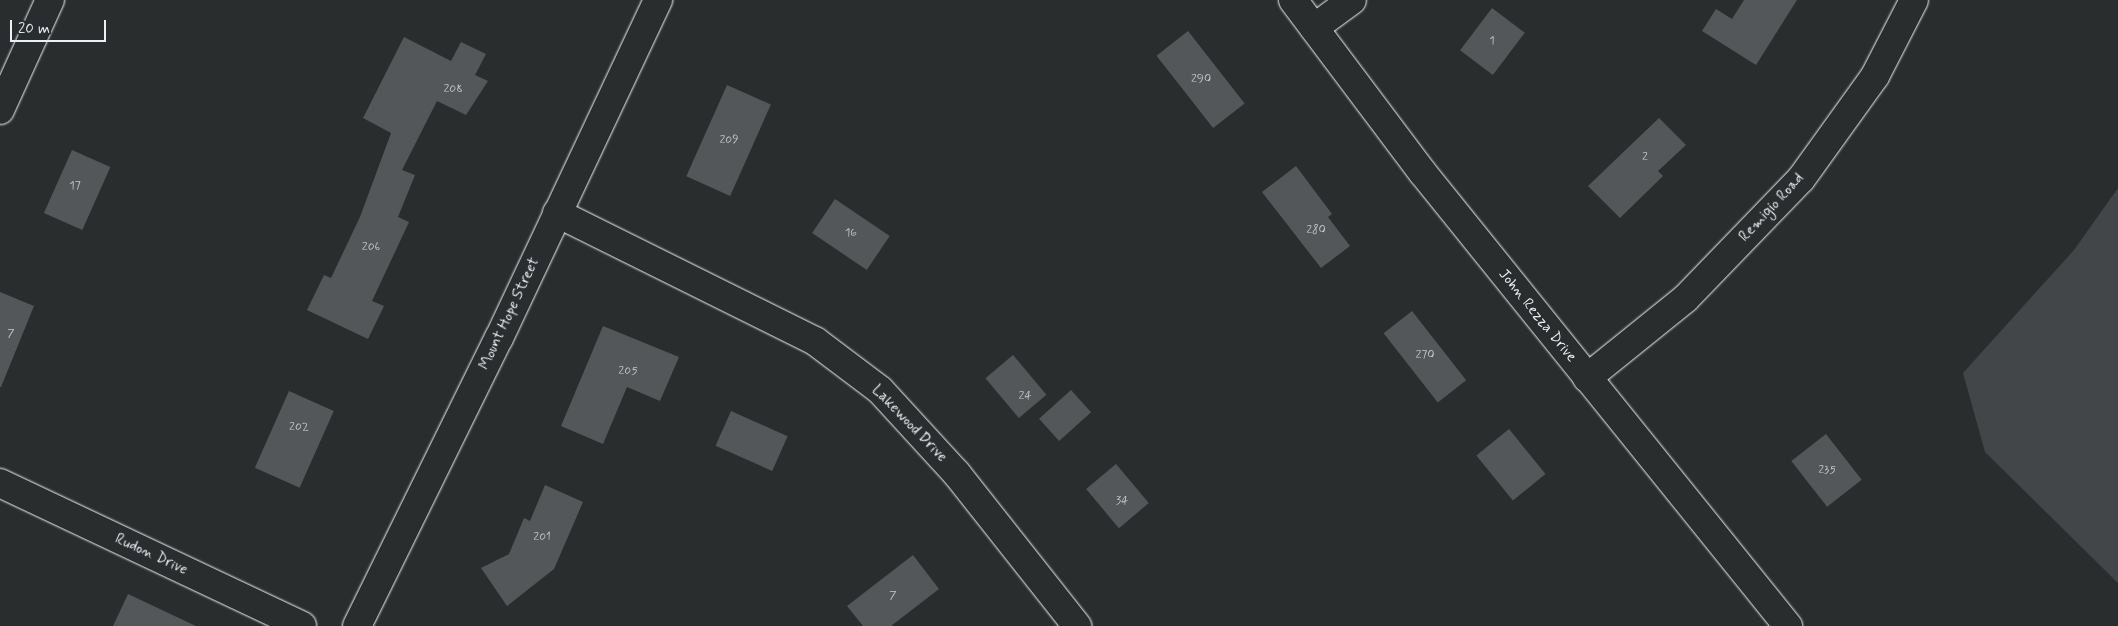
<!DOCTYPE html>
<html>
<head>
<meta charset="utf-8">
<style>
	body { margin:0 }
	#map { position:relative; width:2118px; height:626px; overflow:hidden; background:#2a2d2e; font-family:Mynerve,sans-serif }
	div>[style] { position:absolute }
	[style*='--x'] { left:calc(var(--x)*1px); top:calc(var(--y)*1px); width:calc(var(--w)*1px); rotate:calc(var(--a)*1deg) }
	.green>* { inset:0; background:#424648 }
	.building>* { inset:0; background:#535759; transform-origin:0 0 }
	.roads { filter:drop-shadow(0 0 1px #e8f1f8) drop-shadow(0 0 1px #e8f1f8) }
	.minor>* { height:28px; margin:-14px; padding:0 14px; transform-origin:14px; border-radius:14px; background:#2a2d2e }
	.tertiary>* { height:28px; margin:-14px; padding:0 14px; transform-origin:14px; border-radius:14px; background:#2a2d2e }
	span { translate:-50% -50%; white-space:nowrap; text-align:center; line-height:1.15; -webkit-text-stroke:4px #2a2d2e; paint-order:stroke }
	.number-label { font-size:12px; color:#c3cad0 }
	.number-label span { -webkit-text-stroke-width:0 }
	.street-label { font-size:15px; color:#e8f1f8 }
	.scale { position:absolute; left:10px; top:20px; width:96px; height:22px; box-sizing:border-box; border:2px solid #e8f1f8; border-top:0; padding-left:6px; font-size:15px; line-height:18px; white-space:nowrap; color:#e8f1f8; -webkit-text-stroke:4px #2a2d2e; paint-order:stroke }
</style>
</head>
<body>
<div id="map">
	<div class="green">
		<i style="clip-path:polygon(2118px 188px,2118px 583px,1985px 452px,1963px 373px,2074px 250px)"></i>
	</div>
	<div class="building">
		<i style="clip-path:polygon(1744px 0,1797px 0,1756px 65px,1702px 31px,1716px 9px,1732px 19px)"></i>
		<i style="left:1492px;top:8px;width:41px;height:53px;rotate:37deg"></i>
		<i style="left:1188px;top:31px;width:92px;height:40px;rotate:52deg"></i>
		<i style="clip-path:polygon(404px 37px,451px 61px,461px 42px,486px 54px,475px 75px,488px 81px,466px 115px,437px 101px,402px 170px,415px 175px,398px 217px,409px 222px,372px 301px,384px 306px,368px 339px,307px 310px,324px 275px,331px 278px,360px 217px,391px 133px,363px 118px)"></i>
		<i style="left:727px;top:85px;width:48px;height:100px;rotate:24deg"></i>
		<i style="clip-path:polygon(1659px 118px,1686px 145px,1658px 171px,1663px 176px,1620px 218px,1588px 186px)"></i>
		<i style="left:72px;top:150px;width:42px;height:69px;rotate:24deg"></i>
		<i style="clip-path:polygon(1296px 166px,1332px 214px,1328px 217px,1350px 246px,1321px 268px,1262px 192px)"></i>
		<i style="left:835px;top:199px;width:66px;height:41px;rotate:34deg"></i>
		<i style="clip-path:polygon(0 292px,34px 306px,1px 387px,0 387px)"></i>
		<i style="left:1412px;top:311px;width:88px;height:36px;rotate:52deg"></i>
		<i style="clip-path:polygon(603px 326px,679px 357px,660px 401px,627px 387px,603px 444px,561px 426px)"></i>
		<i style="left:1013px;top:355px;width:52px;height:36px;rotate:50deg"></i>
		<i style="left:1071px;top:390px;width:30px;height:43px;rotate:48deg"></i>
		<i style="left:289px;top:391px;width:49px;height:84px;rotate:24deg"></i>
		<i style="left:731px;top:411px;width:62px;height:38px;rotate:24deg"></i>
		<i style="left:1509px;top:429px;width:58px;height:42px;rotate:51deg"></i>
		<i style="left:1826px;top:434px;width:58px;height:44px;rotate:52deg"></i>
		<i style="left:1116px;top:464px;width:51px;height:39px;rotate:50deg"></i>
		<i style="clip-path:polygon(545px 485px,583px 502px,554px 569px,507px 606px,481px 568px,509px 554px,524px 518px,530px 521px)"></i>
		<i style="clip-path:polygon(913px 555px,939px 589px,891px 626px,863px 626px,847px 606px)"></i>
		<i style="clip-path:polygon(128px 594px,196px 626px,113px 626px)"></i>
	</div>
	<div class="roads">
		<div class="minor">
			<i style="--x:1293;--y:0;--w:216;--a:53.1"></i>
			<i style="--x:1423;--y:173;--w:582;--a:51.14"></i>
			<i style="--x:1314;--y:28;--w:47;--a:-36.4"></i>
			<i style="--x:0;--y:110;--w:121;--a:-65.6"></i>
			<i style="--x:557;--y:213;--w:288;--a:26.4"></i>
			<i style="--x:815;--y:341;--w:81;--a:37"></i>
			<i style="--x:880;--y:390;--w:114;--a:47.5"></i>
			<i style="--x:957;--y:474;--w:194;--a:51.7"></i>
			<i style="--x:1587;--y:378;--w:127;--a:-38.9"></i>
			<i style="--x:1686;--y:298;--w:165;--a:-46"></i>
			<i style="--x:1801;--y:179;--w:127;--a:-54.3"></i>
			<i style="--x:1875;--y:76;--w:85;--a:-62.8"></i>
			<i style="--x:0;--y:483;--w:334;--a:25.3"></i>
		</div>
		<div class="tertiary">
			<i style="--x:357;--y:626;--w:321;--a:-63.8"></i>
			<i style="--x:499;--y:338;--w:374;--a:-64.8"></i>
		</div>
	</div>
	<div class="number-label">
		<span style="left:1492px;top:42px">1</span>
		<span style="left:1201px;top:80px">290</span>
		<span style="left:453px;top:90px">208</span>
		<span style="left:729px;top:141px">209</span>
		<span style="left:1645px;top:158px">2</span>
		<span style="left:75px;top:187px">17</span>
		<span style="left:1316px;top:231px">280</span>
		<span style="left:851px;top:234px">16</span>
		<span style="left:371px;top:248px">206</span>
		<span style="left:11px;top:335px">7</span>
		<span style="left:1425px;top:356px">270</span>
		<span style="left:628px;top:372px">205</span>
		<span style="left:1025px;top:397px">24</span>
		<span style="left:299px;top:428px">202</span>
		<span style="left:1827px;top:471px">235</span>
		<span style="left:1122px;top:502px">34</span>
		<span style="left:542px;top:538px">201</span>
		<span style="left:893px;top:597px">7</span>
	</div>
	<div class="street-label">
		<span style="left:1772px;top:208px;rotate:-47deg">Remigio Road</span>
		<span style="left:510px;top:314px;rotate:-65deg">Mount Hope Street</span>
		<span style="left:1537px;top:316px;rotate:51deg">John Rezza Drive</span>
		<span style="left:909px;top:424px;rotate:46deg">Lakewood Drive</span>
		<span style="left:151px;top:555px;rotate:25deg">Rudon Drive</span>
	</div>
	<div class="scale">20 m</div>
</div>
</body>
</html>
